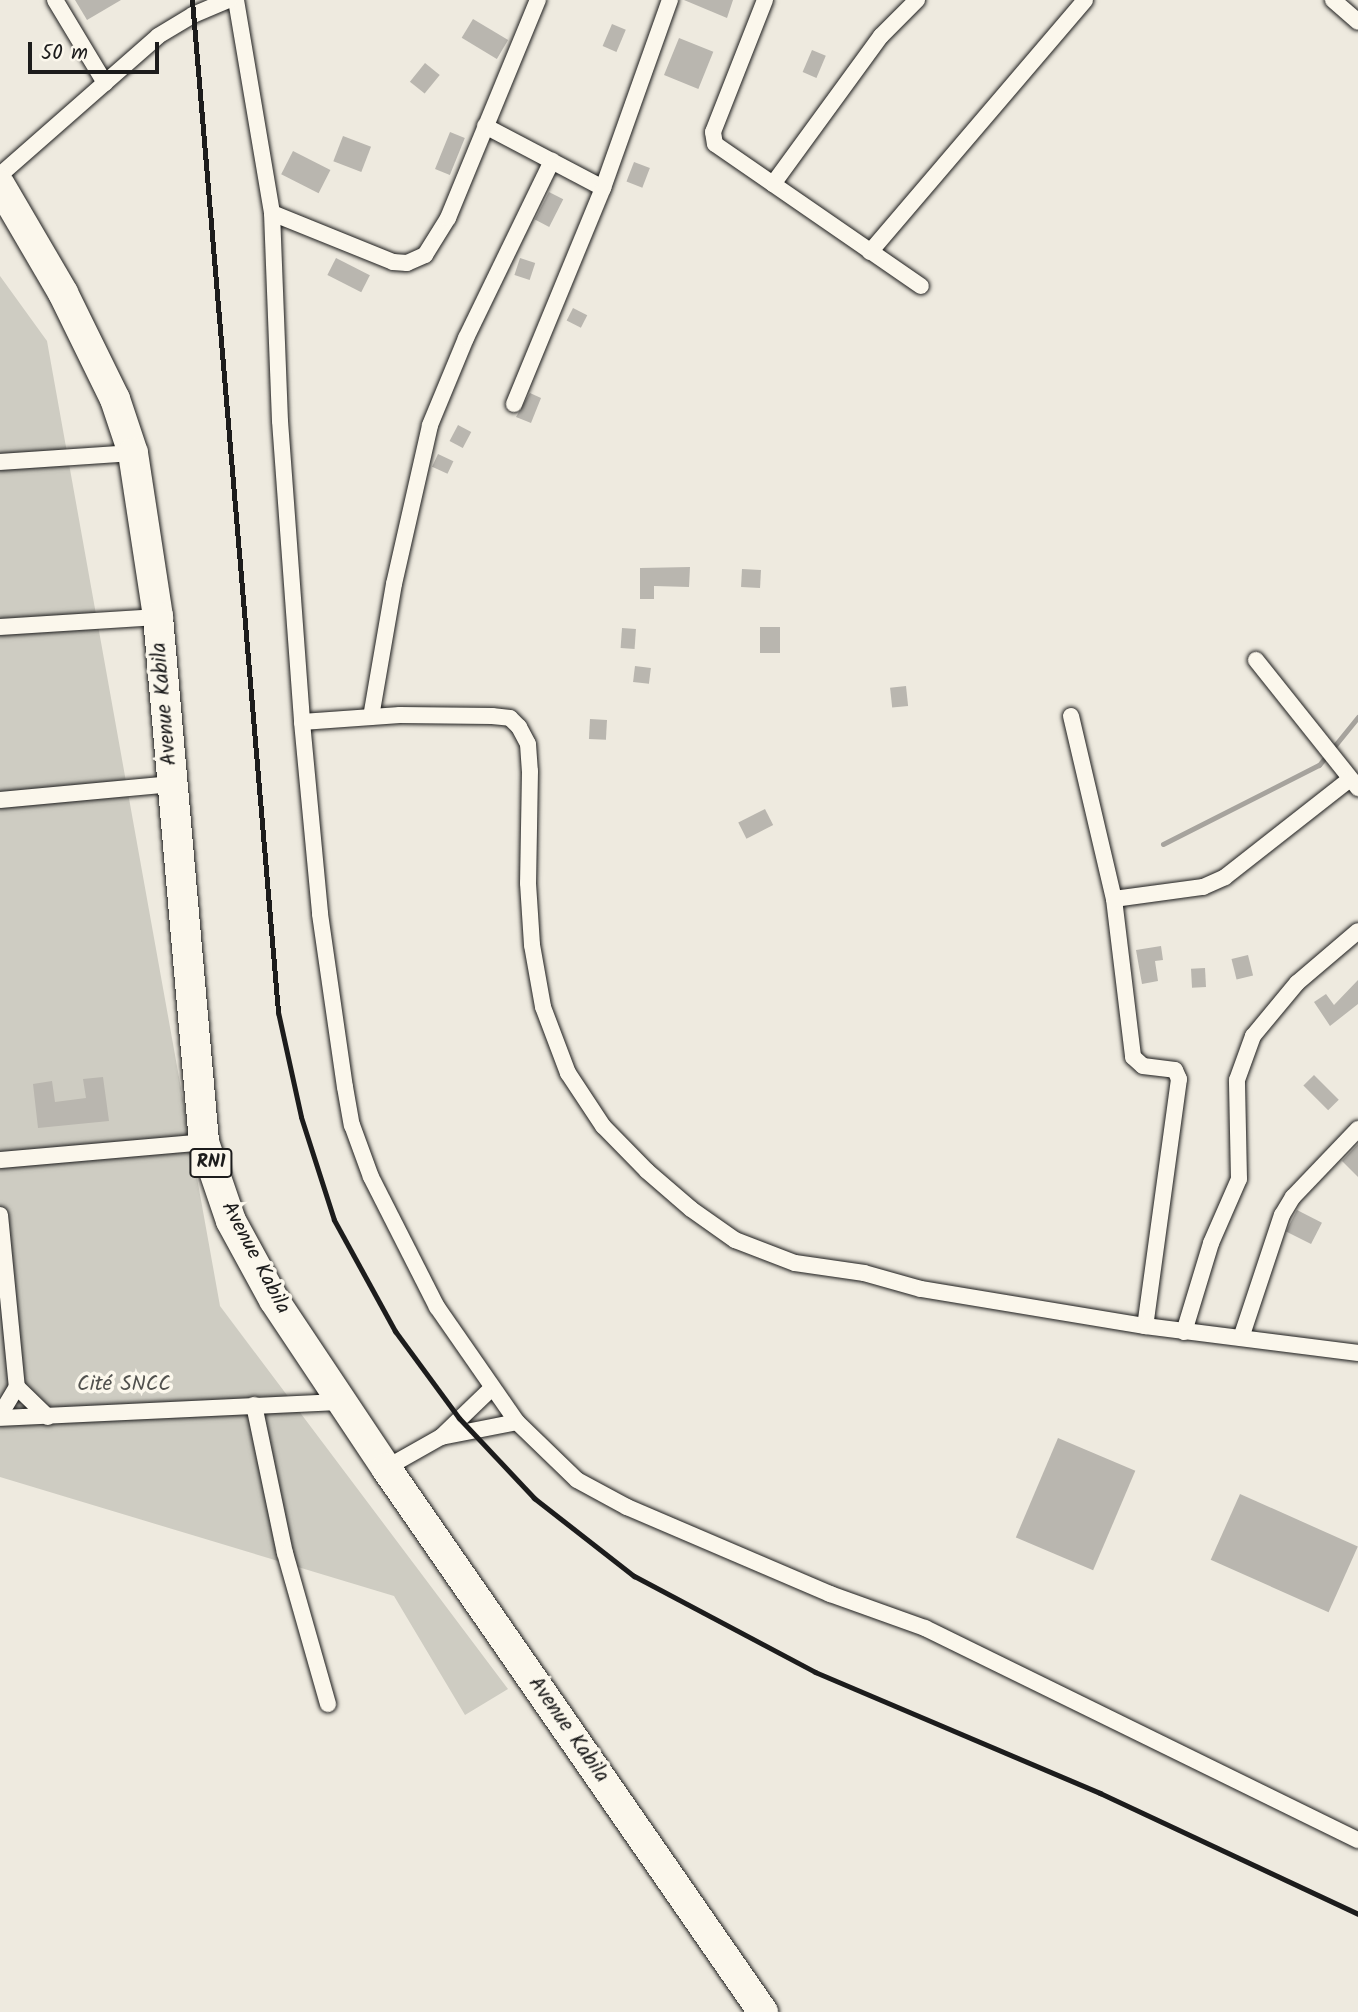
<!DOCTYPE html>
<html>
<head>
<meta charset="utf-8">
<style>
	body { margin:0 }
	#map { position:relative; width:1358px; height:2012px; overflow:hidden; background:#eeeadf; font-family:Kalam,sans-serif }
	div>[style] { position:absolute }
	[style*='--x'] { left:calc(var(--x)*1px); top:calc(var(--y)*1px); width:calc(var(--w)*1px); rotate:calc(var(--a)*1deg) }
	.green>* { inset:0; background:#ceccc2 }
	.stream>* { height:5px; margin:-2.5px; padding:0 2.5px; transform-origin:2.5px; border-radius:2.5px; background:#a6a39d }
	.building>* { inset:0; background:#b9b6af; transform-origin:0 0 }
	.roads { filter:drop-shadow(0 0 2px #1c1c1c) drop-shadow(0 0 2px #1c1c1c) }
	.street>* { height:16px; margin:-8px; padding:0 8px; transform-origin:8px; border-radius:8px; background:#fbf7ec }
	.highway>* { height:30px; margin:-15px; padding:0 15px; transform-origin:15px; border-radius:15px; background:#fbf7ec }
	.rail>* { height:5px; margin:-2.5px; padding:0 2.5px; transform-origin:2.5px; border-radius:2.5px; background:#1c1c1c }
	span { translate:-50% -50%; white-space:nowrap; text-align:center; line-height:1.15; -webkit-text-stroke:7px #fbf7ec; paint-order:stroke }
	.shield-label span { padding:2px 5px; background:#fbf7ec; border:2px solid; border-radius:5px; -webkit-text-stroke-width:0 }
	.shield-label { font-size:19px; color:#1c1c1c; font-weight:700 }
	.street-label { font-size:21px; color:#1c1c1c }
	.park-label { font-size:21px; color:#51514e }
	.scale { position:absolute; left:28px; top:42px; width:131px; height:32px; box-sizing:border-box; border:4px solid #1c1c1c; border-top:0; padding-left:9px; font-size:21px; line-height:24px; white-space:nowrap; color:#1c1c1c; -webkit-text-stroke:5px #fbf7ec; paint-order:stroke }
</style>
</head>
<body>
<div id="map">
	<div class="green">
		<i style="clip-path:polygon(0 276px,47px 341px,220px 1306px,508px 1689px,465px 1715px,394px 1596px,0 1477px)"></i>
	</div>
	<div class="stream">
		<i style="--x:1163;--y:844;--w:175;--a:-26.9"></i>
		<i style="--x:1319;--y:765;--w:62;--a:-50.9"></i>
	</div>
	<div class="building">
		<i style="clip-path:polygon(75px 0,121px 0,87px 20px)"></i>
		<i style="clip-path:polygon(684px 0,733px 0,727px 18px)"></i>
		<i style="left:473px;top:19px;width:41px;height:22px;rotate:31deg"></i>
		<i style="left:612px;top:24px;width:15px;height:24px;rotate:23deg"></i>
		<i style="left:679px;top:38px;width:37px;height:40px;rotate:22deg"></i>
		<i style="left:812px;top:50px;width:15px;height:24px;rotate:23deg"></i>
		<i style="left:425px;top:63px;width:19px;height:24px;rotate:39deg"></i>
		<i style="left:450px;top:132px;width:16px;height:40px;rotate:22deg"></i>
		<i style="left:343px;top:136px;width:30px;height:27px;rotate:21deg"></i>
		<i style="left:293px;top:151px;width:42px;height:26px;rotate:27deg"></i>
		<i style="left:634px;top:162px;width:17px;height:21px;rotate:21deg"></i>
		<i style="left:549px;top:192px;width:16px;height:31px;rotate:27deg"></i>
		<i style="left:336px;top:258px;width:38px;height:19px;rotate:27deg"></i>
		<i style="left:520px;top:258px;width:16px;height:18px;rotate:18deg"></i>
		<i style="left:573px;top:308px;width:16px;height:14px;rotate:27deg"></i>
		<i style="clip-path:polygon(530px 393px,541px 398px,531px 423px,516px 417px)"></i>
		<i style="left:458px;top:425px;width:15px;height:18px;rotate:28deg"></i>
		<i style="left:438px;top:454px;width:17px;height:14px;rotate:25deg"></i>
		<i style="clip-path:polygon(690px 567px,689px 587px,654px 586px,654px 599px,640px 599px,640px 568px)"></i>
		<i style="left:742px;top:569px;width:19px;height:18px;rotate:3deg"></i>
		<i style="left:760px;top:627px;width:20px;height:26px"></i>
		<i style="left:622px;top:628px;width:14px;height:20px;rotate:4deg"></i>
		<i style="left:635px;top:666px;width:16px;height:16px;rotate:7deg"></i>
		<i style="left:906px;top:686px;width:20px;height:16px;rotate:84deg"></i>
		<i style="left:590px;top:719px;width:17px;height:20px;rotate:3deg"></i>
		<i style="left:765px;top:809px;width:18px;height:30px;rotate:63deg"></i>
		<i style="clip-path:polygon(1161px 946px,1163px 960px,1155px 961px,1158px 981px,1142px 984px,1136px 950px)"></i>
		<i style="left:1248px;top:955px;width:21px;height:17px;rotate:76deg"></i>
		<i style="left:1205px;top:968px;width:19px;height:14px;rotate:87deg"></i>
		<i style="clip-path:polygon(1358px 980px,1358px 1004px,1330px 1026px,1314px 1002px,1326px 994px,1334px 1005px)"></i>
		<i style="left:1314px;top:1075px;width:35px;height:15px;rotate:45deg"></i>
		<i style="clip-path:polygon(103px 1077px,109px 1121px,38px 1128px,33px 1084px,52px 1081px,55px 1102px,86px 1098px,83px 1079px)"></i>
		<i style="clip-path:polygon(1358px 1144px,1358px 1177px,1342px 1161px)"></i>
		<i style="left:1297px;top:1210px;width:28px;height:24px;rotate:27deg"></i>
		<i style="left:1058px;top:1438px;width:84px;height:108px;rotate:23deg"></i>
		<i style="left:1240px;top:1494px;width:129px;height:72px;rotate:24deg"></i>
	</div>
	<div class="roads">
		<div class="street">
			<i style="--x:55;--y:0;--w:97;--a:58.9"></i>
			<i style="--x:236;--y:0;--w:216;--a:80.4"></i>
			<i style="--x:272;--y:213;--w:208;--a:87.8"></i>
			<i style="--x:280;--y:421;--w:302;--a:85.8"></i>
			<i style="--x:302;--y:722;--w:193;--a:84.6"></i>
			<i style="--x:320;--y:914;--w:175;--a:81.8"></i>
			<i style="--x:345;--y:1087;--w:39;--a:80"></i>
			<i style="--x:352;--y:1125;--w:55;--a:69.9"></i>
			<i style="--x:371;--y:1177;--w:146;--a:63.1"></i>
			<i style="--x:437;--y:1307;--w:140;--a:55.2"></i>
			<i style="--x:517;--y:1422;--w:83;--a:44"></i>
			<i style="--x:577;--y:1480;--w:57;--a:28.4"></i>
			<i style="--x:627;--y:1507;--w:221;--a:23.2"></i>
			<i style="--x:830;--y:1594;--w:101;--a:19.7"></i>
			<i style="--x:925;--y:1628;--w:482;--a:26.1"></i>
			<i style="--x:765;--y:0;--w:142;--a:111.5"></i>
			<i style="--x:713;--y:132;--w:12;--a:81"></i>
			<i style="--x:715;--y:144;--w:250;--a:34.6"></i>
			<i style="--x:1333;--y:0;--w:33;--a:41"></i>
			<i style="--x:485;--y:126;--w:133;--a:27.7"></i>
			<i style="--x:0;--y:175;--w:210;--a:-41.3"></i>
			<i style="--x:158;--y:36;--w:41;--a:-31"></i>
			<i style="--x:193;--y:15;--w:39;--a:-23"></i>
			<i style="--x:773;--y:184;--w:183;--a:-53.9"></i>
			<i style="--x:881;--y:36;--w:51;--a:-45"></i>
			<i style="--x:272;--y:213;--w:131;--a:22"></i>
			<i style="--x:393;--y:262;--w:14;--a:4"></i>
			<i style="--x:407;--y:263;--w:20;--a:-24"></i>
			<i style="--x:425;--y:255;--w:44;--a:-58.1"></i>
			<i style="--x:448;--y:218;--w:236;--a:-67.6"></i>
			<i style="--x:870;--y:252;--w:331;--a:-49.5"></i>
			<i style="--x:514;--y:404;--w:234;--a:-67.6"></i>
			<i style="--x:603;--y:188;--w:200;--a:-70.4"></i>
			<i style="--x:0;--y:462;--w:133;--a:-3.9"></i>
			<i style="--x:0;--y:627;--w:158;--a:-3.6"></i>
			<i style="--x:1256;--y:660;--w:164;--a:51.4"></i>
			<i style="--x:1071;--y:716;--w:188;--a:76.8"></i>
			<i style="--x:1114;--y:899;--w:159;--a:83.1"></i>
			<i style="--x:1133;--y:1057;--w:13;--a:42"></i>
			<i style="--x:1143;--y:1066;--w:32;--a:7"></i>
			<i style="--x:1175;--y:1070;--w:10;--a:66"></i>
			<i style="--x:1179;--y:1079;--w:249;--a:97.8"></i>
			<i style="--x:371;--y:717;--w:135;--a:-80.2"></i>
			<i style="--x:394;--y:584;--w:163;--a:-77.2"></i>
			<i style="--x:430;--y:425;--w:94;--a:-67.5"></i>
			<i style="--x:466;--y:338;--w:197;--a:-64.1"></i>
			<i style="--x:302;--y:722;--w:98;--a:-4.1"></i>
			<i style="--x:400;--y:715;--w:92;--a:0.6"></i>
			<i style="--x:492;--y:716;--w:18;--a:6"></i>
			<i style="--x:510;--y:718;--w:13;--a:45"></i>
			<i style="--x:519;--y:727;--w:19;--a:62"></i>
			<i style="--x:528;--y:744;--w:27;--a:86"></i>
			<i style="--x:530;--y:771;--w:112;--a:91"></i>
			<i style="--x:528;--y:883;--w:62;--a:86.3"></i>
			<i style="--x:532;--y:945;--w:63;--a:79.9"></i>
			<i style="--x:543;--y:1007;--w:71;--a:69.3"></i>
			<i style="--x:568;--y:1073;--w:64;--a:56.6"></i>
			<i style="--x:603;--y:1126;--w:63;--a:45.6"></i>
			<i style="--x:647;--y:1171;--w:58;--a:40.8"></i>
			<i style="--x:691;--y:1209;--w:54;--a:35.2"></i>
			<i style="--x:735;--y:1240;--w:64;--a:21"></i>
			<i style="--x:795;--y:1263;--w:70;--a:8.2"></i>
			<i style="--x:864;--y:1273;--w:59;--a:15.7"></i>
			<i style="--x:921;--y:1289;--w:227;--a:9.4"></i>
			<i style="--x:1145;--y:1326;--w:215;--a:7.2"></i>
			<i style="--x:0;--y:800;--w:173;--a:-5.3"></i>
			<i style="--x:1114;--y:899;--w:90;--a:-7.7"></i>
			<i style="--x:1203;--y:887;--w:24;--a:-24"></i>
			<i style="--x:1225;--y:877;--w:159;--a:-38.1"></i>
			<i style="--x:0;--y:1160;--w:205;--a:-5"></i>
			<i style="--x:0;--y:1215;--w:173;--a:84.4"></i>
			<i style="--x:17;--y:1387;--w:43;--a:44.1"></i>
			<i style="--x:1184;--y:1332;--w:93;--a:-73.1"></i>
			<i style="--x:1211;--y:1243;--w:70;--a:-66.4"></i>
			<i style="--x:1239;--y:1179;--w:99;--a:-91.2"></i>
			<i style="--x:1237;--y:1080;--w:47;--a:-70"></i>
			<i style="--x:1253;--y:1036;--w:69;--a:-50.3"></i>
			<i style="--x:1297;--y:983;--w:80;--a:-40.4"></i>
			<i style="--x:1241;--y:1338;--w:130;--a:-71.6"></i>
			<i style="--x:1282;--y:1215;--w:21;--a:-59"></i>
			<i style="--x:1293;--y:1197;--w:94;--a:-46.3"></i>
			<i style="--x:254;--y:1405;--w:151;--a:78.2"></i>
			<i style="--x:285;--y:1553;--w:157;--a:74.1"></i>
			<i style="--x:0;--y:1415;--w:33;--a:-59"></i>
			<i style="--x:0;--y:1418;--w:342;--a:-2.7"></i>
			<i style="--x:441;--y:1437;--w:77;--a:-11.2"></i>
			<i style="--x:386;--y:1468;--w:63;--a:-29.4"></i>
			<i style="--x:441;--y:1437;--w:71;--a:-43.9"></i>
		</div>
		<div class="highway">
			<i style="--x:0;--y:185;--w:125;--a:59.7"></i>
			<i style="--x:63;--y:293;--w:118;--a:63.9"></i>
			<i style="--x:115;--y:399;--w:57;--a:71.6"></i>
			<i style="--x:133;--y:453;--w:166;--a:81.3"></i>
			<i style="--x:158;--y:617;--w:527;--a:84.99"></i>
			<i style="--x:204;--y:1142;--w:83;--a:71.1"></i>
			<i style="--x:231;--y:1221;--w:90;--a:61.4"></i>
			<i style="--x:274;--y:1300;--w:202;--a:56.3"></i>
			<i style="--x:386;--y:1468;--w:662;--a:55.28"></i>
		</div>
	</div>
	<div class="rail">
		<i style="--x:192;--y:0;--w:1016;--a:85.14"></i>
		<i style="--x:278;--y:1012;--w:107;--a:77.6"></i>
		<i style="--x:301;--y:1117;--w:108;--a:72.2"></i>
		<i style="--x:334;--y:1220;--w:127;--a:61.2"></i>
		<i style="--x:395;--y:1331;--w:108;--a:53.7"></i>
		<i style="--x:459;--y:1418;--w:110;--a:46.8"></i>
		<i style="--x:534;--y:1498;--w:127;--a:38"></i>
		<i style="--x:634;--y:1576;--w:205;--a:27.9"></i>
		<i style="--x:815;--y:1672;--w:310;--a:23"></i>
		<i style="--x:1100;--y:1793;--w:285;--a:25.1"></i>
	</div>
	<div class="shield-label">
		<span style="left:211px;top:1163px">RN1</span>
	</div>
	<div class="street-label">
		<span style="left:165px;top:704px;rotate:-95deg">Avenue Kabila</span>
		<span style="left:255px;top:1258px;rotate:62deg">Avenue Kabila</span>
		<span style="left:568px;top:1730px;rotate:55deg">Avenue Kabila</span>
	</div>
	<div class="park-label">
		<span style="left:124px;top:1385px">Cité SNCC</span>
	</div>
	<div class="scale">50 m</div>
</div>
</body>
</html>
